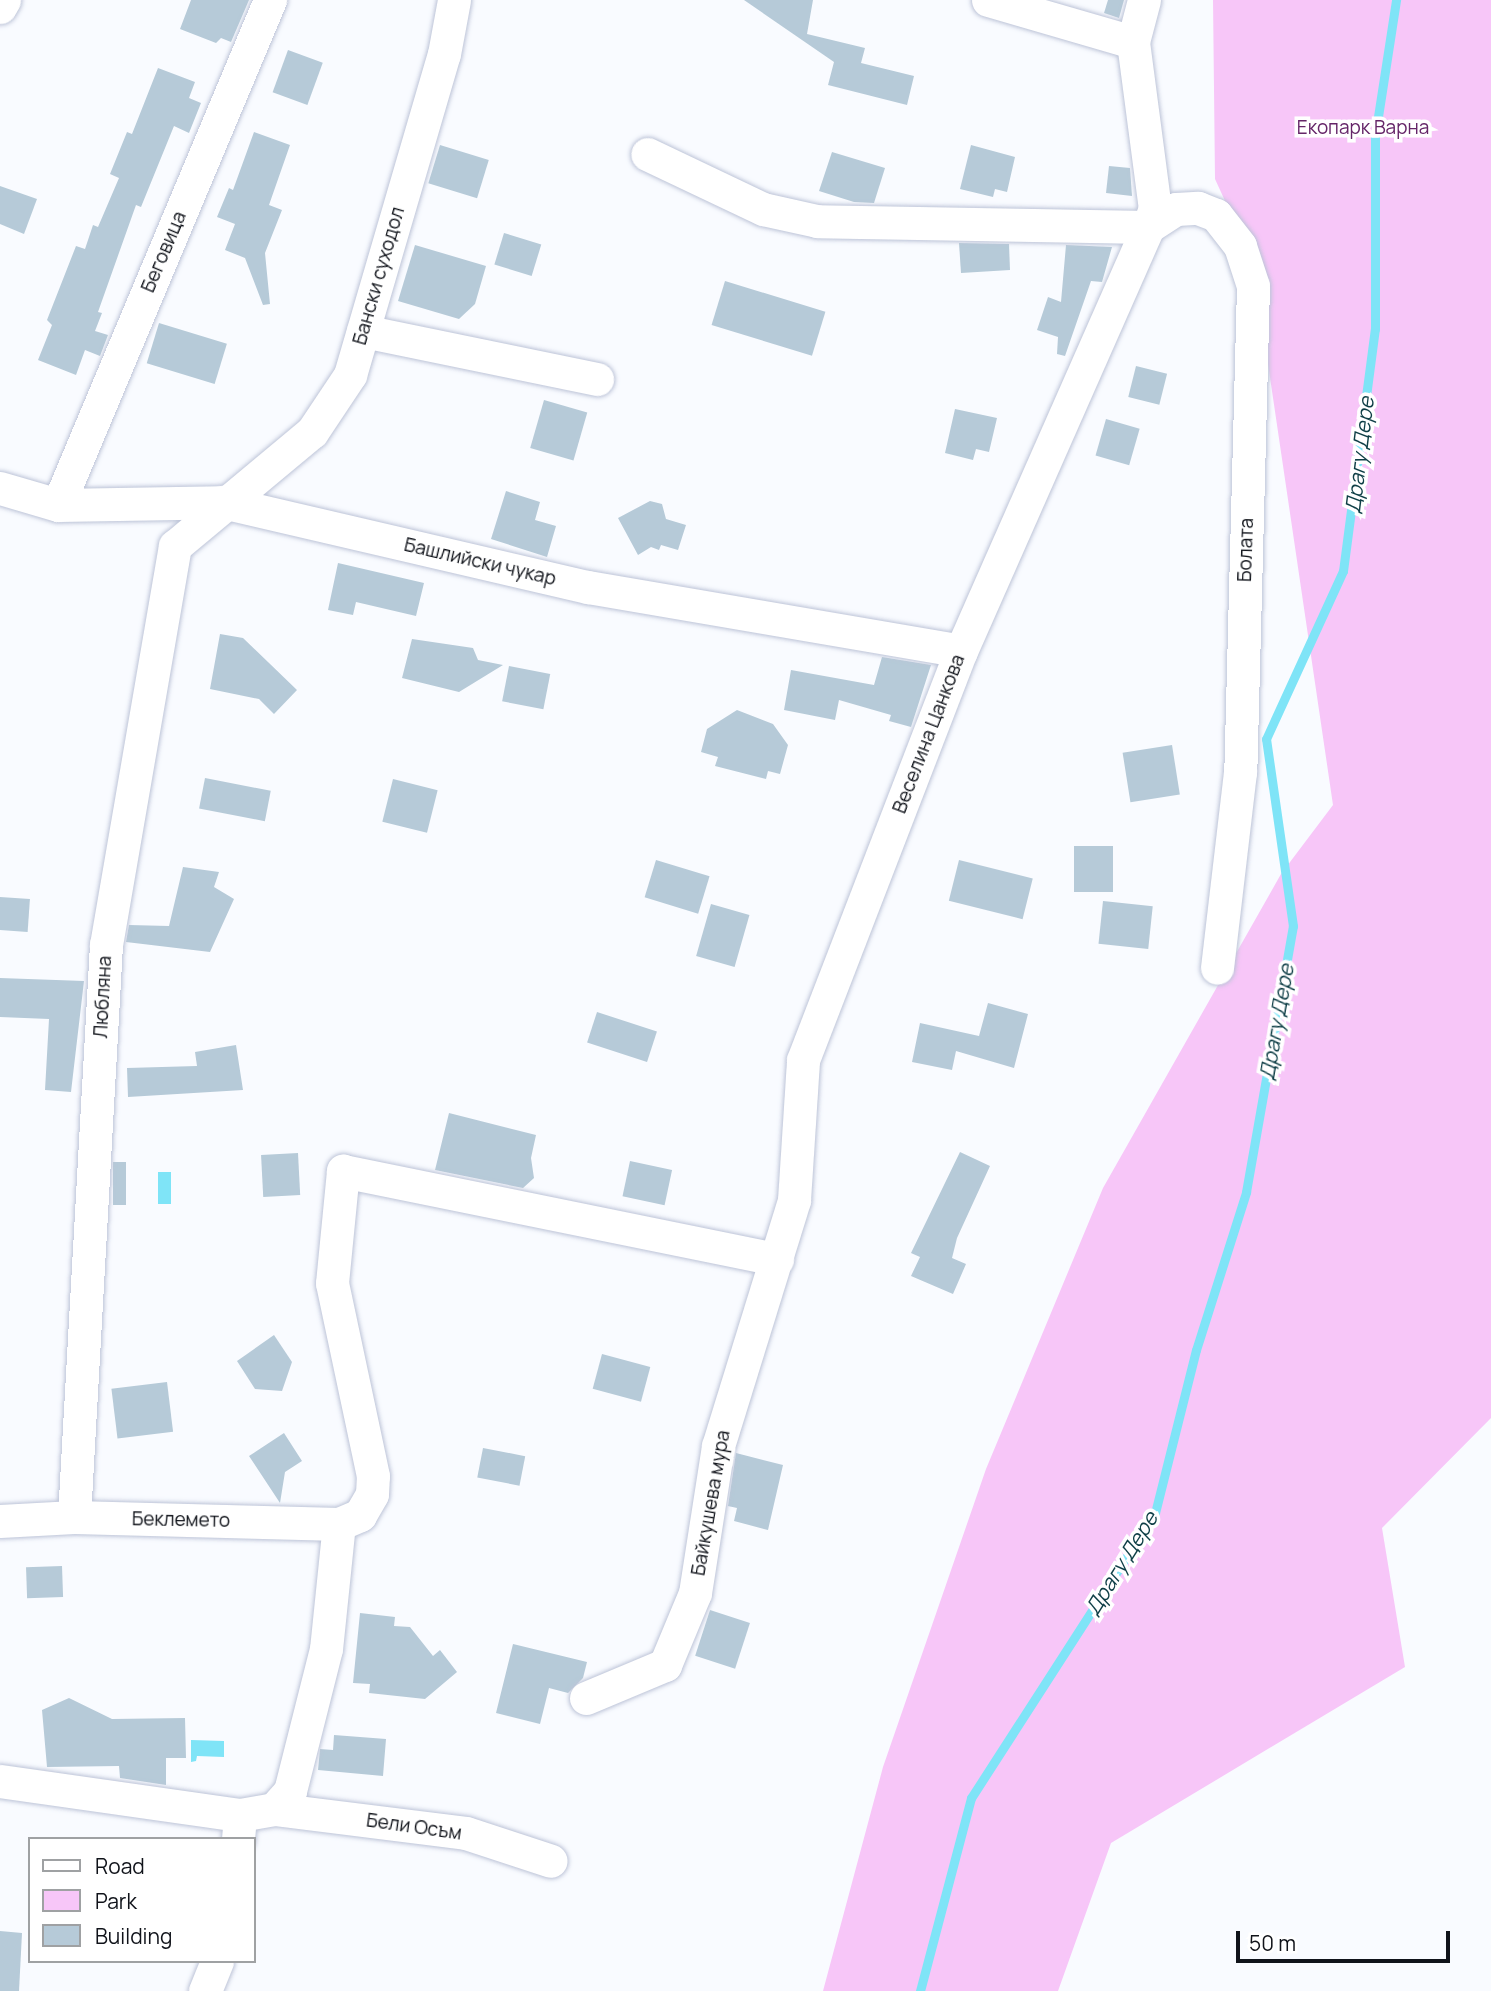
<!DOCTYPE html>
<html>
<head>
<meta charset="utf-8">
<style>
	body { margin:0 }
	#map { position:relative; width:1491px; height:1991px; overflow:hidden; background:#f9fbff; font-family:Manrope,sans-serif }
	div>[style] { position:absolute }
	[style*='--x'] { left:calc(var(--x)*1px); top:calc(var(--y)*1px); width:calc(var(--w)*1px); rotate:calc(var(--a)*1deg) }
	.green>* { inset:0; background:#f7c6f8 }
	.water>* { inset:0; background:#7fe4f7; transform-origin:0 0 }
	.stream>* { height:9px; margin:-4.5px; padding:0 4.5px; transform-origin:4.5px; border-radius:4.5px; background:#7fe4f7 }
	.building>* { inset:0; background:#b6cad8; transform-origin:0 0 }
	.roads { filter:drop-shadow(0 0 2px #bdc4d8) drop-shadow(0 0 2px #bdc4d8) }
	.minor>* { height:33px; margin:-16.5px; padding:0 16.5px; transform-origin:16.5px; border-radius:16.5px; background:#fff }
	span { translate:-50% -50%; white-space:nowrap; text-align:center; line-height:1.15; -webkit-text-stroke:7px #fff; paint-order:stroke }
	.park-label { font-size:19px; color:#652568 }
	.street-label { font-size:19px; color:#10131a }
	.water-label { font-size:21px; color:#0e3e46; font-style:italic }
	.legend { position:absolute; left:28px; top:1837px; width:228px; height:126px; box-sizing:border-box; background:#fff; border:2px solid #9fa1a3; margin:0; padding:9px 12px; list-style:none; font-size:21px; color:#10131a }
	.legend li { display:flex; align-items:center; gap:14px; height:35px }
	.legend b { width:35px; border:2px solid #9fa1a3 }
	.scale { position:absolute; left:1236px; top:1931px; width:214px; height:32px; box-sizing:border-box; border:4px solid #10131a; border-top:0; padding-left:9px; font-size:21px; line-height:24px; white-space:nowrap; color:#10131a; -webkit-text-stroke:5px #fff; paint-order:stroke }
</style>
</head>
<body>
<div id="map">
	<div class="green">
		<i style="clip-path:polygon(1213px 0,1491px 0,1491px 1418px,1382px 1528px,1405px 1667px,1111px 1843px,1058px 1991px,823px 1991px,883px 1767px,986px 1469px,1103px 1188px,1281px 874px,1333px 805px,1253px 262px,1215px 179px)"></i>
	</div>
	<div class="water">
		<i style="left:158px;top:1172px;width:13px;height:32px"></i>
		<i style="clip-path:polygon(191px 1740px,224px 1741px,224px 1757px,197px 1756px,196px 1761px,191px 1762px)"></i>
	</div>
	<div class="stream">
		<i style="--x:920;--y:1991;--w:200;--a:-75.2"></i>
		<i style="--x:971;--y:1798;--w:339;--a:-57.2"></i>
		<i style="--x:1155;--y:1513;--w:168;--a:-75.9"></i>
		<i style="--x:1196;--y:1350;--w:166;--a:-72.4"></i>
		<i style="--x:1246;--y:1192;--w:270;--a:-80"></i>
		<i style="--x:1293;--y:926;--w:189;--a:-98.2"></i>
		<i style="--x:1266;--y:739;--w:185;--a:-65.4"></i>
		<i style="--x:1343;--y:571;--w:244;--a:-82.5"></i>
		<i style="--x:1375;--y:329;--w:193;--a:-90"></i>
		<i style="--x:1375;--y:136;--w:138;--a:-81.2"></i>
	</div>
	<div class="building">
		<i style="clip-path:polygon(191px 0,249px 0,231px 42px,221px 38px,216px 43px,180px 29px)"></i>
		<i style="clip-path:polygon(744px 0,813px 0,807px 34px,865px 48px,861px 63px,914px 76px,907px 105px,828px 85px,834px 62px)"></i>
		<i style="clip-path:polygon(1108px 0,1124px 0,1119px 18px,1104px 13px)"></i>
		<i style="left:288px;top:50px;width:37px;height:45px;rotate:20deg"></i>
		<i style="clip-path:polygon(158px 68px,195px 82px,189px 98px,201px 103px,189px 133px,174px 126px,141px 207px,136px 205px,98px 312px,102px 313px,95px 331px,108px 335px,100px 356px,85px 350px,76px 375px,38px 360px,52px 325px,47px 320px,76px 246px,85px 249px,93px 225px,98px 227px,119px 178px,110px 174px,127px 132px,132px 134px)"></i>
		<i style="clip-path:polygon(254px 132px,290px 145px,269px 205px,282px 210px,265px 253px,270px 304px,263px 305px,245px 258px,225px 250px,235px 224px,217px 217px,229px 188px,233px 190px)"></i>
		<i style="left:440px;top:145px;width:51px;height:40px;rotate:17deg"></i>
		<i style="clip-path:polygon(971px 145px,1015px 157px,1007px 192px,995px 189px,993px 197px,960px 189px)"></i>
		<i style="clip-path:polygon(832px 152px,885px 168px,874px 203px,854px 202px,819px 191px)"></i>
		<i style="clip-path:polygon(1109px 166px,1130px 168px,1132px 196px,1106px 193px)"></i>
		<i style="clip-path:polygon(0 186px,37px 199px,24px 234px,0 224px)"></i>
		<i style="left:504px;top:233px;width:39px;height:33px;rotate:17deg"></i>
		<i style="clip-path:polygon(959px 243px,1009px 244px,1010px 270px,961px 273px)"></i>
		<i style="clip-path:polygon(415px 245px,486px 266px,475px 304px,459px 319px,398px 301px)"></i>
		<i style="clip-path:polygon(1066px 245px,1112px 247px,1102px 282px,1091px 281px,1065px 356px,1057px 354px,1058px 337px,1037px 330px,1048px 297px,1061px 302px)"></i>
		<i style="left:725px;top:281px;width:105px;height:46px;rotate:17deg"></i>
		<i style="left:159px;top:323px;width:71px;height:42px;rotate:17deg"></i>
		<i style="left:1136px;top:366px;width:32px;height:32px;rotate:14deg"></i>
		<i style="left:544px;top:400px;width:45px;height:50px;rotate:16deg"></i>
		<i style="clip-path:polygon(955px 409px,997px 418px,989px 452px,976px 449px,973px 460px,945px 453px)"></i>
		<i style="left:1106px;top:419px;width:35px;height:38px;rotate:16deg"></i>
		<i style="clip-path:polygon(506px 491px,540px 502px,535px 520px,556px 526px,547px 557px,491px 539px)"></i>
		<i style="clip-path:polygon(650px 501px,662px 504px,666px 519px,686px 525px,678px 550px,661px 545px,659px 550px,651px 547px,638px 555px,618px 518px)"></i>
		<i style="clip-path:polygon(338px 563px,424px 583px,416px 616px,356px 602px,353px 615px,328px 610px)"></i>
		<i style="clip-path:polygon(220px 634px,243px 638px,297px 690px,274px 714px,259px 699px,210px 689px)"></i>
		<i style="clip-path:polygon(412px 639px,473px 648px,478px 660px,503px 665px,459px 692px,402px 678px)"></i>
		<i style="clip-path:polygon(882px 657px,931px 665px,911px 727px,889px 721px,891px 715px,839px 700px,835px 720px,784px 710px,791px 670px,874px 685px)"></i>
		<i style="left:509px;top:666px;width:42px;height:36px;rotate:11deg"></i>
		<i style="clip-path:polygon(737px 710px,773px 724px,788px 745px,780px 774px,768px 771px,766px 779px,715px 766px,718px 757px,701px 752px,707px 729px)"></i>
		<i style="left:1172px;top:745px;width:50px;height:50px;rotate:81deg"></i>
		<i style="left:205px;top:778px;width:67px;height:31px;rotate:11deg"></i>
		<i style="left:393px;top:779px;width:46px;height:44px;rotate:14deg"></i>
		<i style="left:1074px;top:846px;width:39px;height:46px"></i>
		<i style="left:656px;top:860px;width:56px;height:39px;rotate:17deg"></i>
		<i style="left:959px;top:860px;width:76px;height:42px;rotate:14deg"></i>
		<i style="clip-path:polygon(183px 867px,219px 872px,214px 887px,234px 899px,210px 952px,126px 942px,129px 925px,169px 926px)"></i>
		<i style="left:0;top:897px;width:30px;height:33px;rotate:4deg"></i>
		<i style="left:1103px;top:901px;width:50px;height:43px;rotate:6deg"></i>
		<i style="left:711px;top:904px;width:40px;height:54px;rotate:16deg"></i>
		<i style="clip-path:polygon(0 978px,84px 981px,71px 1092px,45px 1090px,49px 1019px,0 1017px)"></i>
		<i style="clip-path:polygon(988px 1003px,1028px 1014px,1014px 1068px,956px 1051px,952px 1070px,912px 1062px,920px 1023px,979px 1036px)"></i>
		<i style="left:597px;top:1012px;width:63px;height:32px;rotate:18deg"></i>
		<i style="clip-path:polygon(236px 1045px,243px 1090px,128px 1097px,127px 1068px,197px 1066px,195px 1052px)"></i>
		<i style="clip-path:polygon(449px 1113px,536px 1135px,531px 1158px,534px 1178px,523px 1188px,435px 1170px)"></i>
		<i style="clip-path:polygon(960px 1152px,990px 1166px,957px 1238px,952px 1258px,966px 1264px,953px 1294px,911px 1276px,920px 1257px,911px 1253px)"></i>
		<i style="left:298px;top:1153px;width:42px;height:37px;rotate:87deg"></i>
		<i style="left:630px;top:1161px;width:43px;height:36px;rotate:12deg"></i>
		<i style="left:113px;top:1162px;width:13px;height:43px"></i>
		<i style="clip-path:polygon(274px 1335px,292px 1362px,282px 1391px,255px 1389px,237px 1361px)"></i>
		<i style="left:602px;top:1354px;width:50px;height:36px;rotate:15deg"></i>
		<i style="left:167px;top:1382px;width:50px;height:56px;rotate:83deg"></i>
		<i style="clip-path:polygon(284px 1433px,302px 1461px,285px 1472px,280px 1503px,249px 1456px)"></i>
		<i style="left:483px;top:1448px;width:43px;height:30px;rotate:11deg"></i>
		<i style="clip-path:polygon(736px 1453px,783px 1465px,768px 1530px,734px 1521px,737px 1508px,728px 1506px)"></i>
		<i style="left:62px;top:1566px;width:31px;height:36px;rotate:88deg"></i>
		<i style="left:710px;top:1610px;width:42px;height:48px;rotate:18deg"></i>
		<i style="clip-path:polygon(360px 1613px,395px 1617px,394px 1626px,410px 1627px,433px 1656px,440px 1650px,457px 1672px,425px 1699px,369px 1693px,370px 1684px,353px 1683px)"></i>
		<i style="clip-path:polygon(513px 1644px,587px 1662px,583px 1678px,568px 1693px,549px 1688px,540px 1724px,496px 1713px)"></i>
		<i style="clip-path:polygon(69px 1698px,112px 1719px,185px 1718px,186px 1758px,166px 1758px,166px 1785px,120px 1778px,119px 1766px,47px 1767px,42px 1710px)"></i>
		<i style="clip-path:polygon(334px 1735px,386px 1739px,383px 1776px,318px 1770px,320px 1749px,333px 1750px)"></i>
		<i style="clip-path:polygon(0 1931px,22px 1933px,19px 1991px,0 1991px)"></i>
	</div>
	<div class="roads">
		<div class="minor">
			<i style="--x:988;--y:0;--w:151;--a:16.2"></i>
			<i style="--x:1144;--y:0;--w:43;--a:104.7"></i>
			<i style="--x:1133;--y:42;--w:167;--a:82.5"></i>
			<i style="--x:1155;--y:208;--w:20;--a:110"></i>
			<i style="--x:0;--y:7;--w:8;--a:-60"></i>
			<i style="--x:1148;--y:227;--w:33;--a:-33"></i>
			<i style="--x:1176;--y:209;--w:22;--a:-3"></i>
			<i style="--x:1198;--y:208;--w:19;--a:21"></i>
			<i style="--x:1216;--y:215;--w:39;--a:52"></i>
			<i style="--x:1240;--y:246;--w:42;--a:72"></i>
			<i style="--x:1253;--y:286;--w:486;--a:91.5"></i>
			<i style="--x:1240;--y:772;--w:197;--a:96.7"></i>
			<i style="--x:363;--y:331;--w:239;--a:11.6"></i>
			<i style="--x:0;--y:488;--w:60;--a:16.3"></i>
			<i style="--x:58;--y:505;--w:164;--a:-1"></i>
			<i style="--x:222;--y:502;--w:376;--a:13.1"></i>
			<i style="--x:588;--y:587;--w:378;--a:9.7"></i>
			<i style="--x:58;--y:505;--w:548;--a:-67.23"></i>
			<i style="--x:74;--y:1517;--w:573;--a:-86.8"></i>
			<i style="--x:106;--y:945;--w:405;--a:-80.2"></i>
			<i style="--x:175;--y:546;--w:178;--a:-39.8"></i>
			<i style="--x:312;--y:432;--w:69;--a:-56.3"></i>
			<i style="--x:350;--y:375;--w:334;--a:-73.7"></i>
			<i style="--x:444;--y:54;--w:55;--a:-79.5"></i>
			<i style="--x:0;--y:1521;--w:74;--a:-3.1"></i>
			<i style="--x:74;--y:1517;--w:265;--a:1.5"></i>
			<i style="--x:339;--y:1524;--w:23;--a:-23"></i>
			<i style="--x:360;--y:1515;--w:24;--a:-60"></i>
			<i style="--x:372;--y:1494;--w:18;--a:-87"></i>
			<i style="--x:373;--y:1476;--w:197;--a:-102"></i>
			<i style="--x:332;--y:1283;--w:113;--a:-84.4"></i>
			<i style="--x:343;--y:1171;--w:443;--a:11.5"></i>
			<i style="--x:586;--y:1698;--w:86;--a:-22.7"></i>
			<i style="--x:665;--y:1665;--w:78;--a:-67.4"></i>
			<i style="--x:695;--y:1593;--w:149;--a:-81.1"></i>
			<i style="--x:718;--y:1446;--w:257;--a:-72.8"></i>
			<i style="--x:794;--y:1200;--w:140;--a:-86.3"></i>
			<i style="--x:803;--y:1060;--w:438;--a:-68.9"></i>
			<i style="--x:961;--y:651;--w:463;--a:-66.2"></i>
			<i style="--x:1148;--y:227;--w:331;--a:-179"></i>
			<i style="--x:817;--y:221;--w:55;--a:-167.5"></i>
			<i style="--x:763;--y:209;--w:128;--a:-154.6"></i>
			<i style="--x:0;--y:1781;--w:242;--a:8.1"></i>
			<i style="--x:274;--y:1809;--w:193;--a:7.1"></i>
			<i style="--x:466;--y:1833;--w:89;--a:18.2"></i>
			<i style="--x:238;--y:1839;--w:24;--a:-85"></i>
			<i style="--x:240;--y:1815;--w:35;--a:-10"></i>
			<i style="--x:274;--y:1809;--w:24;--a:-48"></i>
			<i style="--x:290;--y:1791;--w:146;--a:-75.8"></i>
			<i style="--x:326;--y:1649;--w:126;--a:-84.1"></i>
			<i style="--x:205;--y:1991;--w:32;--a:-68"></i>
		</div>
	</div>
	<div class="park-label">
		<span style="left:1363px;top:128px">Екопарк Варна</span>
	</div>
	<div class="street-label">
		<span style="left:164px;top:252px;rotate:-67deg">Беговица</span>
		<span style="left:379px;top:276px;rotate:-74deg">Бански суходол</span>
		<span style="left:1246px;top:550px;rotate:-88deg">Болата</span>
		<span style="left:480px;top:562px;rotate:13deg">Башлийски чукар</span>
		<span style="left:929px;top:734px;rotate:-69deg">Веселина Цанкова</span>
		<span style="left:103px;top:997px;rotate:-87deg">Любляна</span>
		<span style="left:711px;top:1503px;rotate:-80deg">Байкушева мура</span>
		<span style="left:181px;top:1520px;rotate:1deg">Беклемето</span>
		<span style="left:414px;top:1827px;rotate:8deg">Бели Осъм</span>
	</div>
	<div class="water-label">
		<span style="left:1359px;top:455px;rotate:-83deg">Драгу Дере</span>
		<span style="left:1276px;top:1022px;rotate:-80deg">Драгу Дере</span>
		<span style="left:1121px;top:1563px;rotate:-58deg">Драгу Дере</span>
	</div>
	<ul class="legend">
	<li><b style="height:9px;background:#fff"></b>Road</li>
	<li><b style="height:19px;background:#f7c6f8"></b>Park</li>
	<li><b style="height:19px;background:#b6cad8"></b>Building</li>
	</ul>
	<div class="scale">50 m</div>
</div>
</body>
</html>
